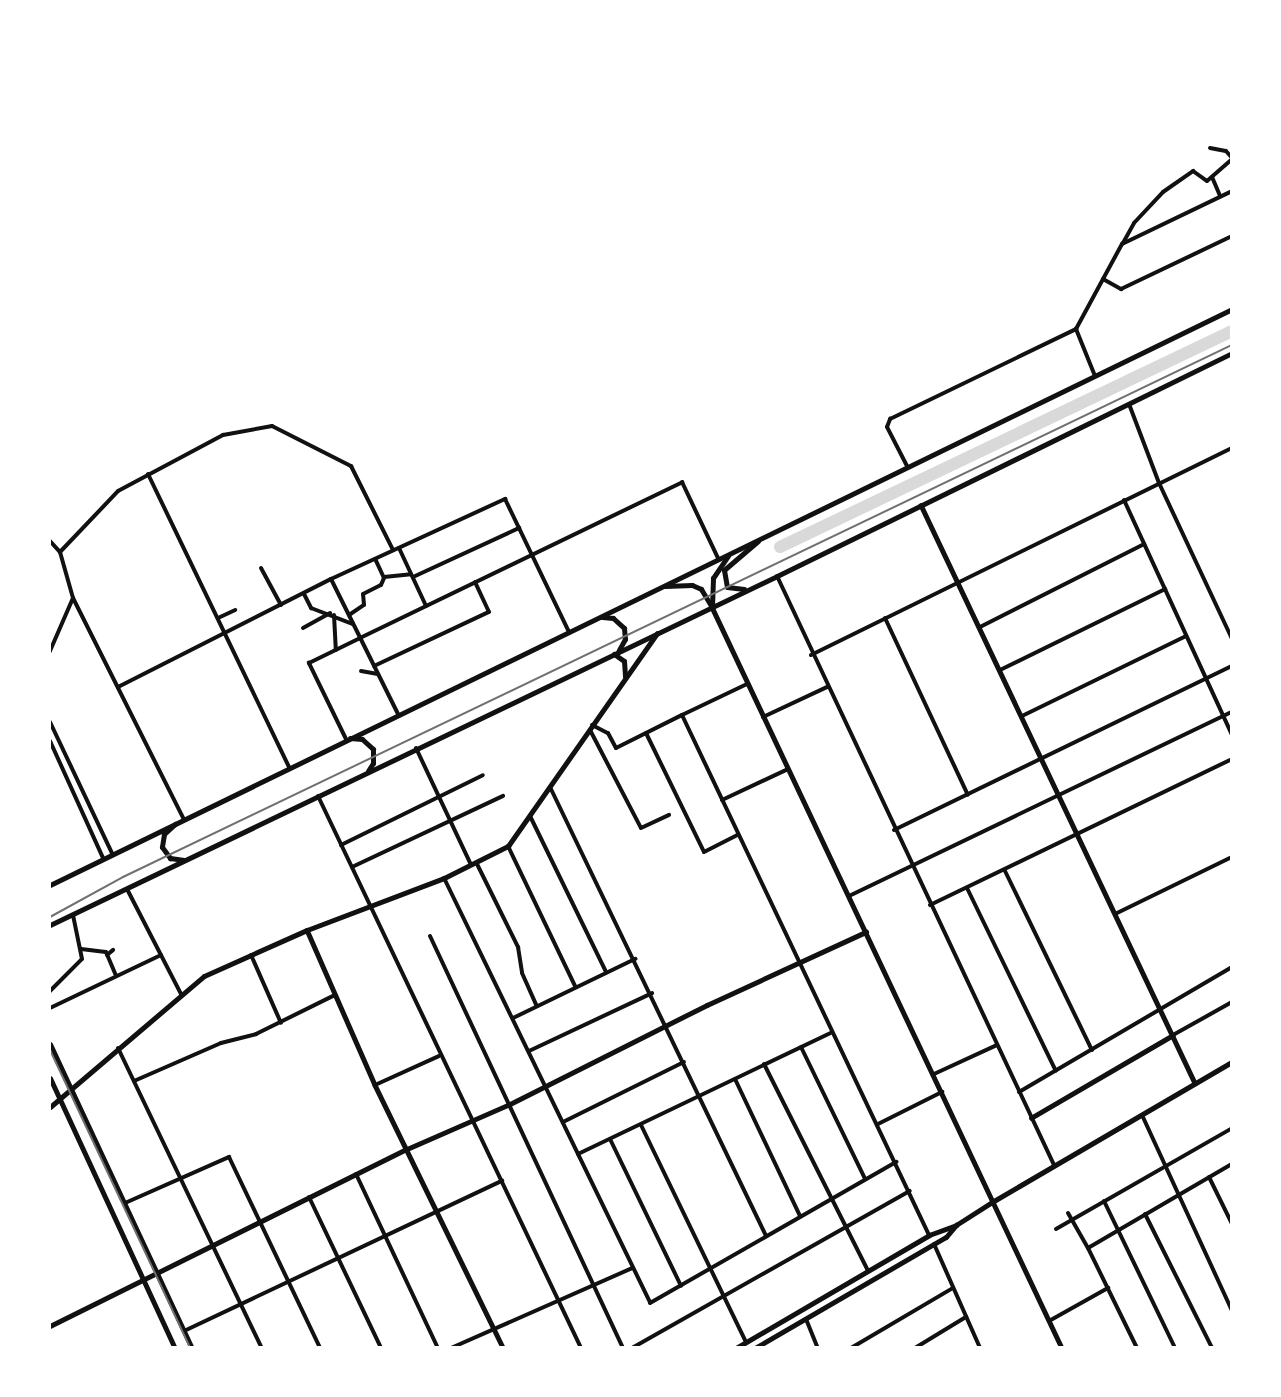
<!DOCTYPE html>
<html>
<head>
<meta charset="utf-8">
<style>
	body { margin:0 }
	#map { position:relative; width:1281px; height:1397px; overflow:hidden; background:#fff; font-family:"IBM Plex Sans",sans-serif }
	div>[style] { position:absolute }
	[style*='--x'] { left:calc(var(--x)*1px); top:calc(var(--y)*1px); width:calc(var(--w)*1px); rotate:calc(var(--a)*1deg) }
	.river>* { height:12px; margin:-6px; padding:0 6px; transform-origin:6px; border-radius:6px; background:#d9d9d9 }
	.minor>* { height:4px; margin:-2px; padding:0 2px; transform-origin:2px; border-radius:2px; background:#111 }
	.tertiary>* { height:4.5px; margin:-2.25px; padding:0 2.25px; transform-origin:2.25px; border-radius:2.25px; background:#111 }
	.secondary>* { height:5px; margin:-2.5px; padding:0 2.5px; transform-origin:2.5px; border-radius:2.5px; background:#111 }
	.rail>* { height:2px; margin:-1px; padding:0 1px; transform-origin:1px; border-radius:1px; background:#707070 }
	span { translate:-50% -50%; white-space:nowrap; text-align:center; line-height:1.15; -webkit-text-stroke:6px #fff; paint-order:stroke }
	.frame { position:absolute; inset:0; border:51px solid #fff; pointer-events:none }
</style>
</head>
<body>
<div id="map">
	<div class="river">
		<i style="--x:780;--y:547;--w:501;--a:-25.54"></i>
	</div>
	<div class="minor">
		<i style="--x:1210;--y:148;--w:16;--a:11"></i>
		<i style="--x:1226;--y:151;--w:9;--a:49"></i>
		<i style="--x:1212;--y:177;--w:21;--a:67"></i>
		<i style="--x:1123;--y:243;--w:23;--a:-61"></i>
		<i style="--x:1134;--y:223;--w:42;--a:-46.9"></i>
		<i style="--x:1163;--y:192;--w:37;--a:-35"></i>
		<i style="--x:1193;--y:171;--w:17;--a:36"></i>
		<i style="--x:1207;--y:181;--w:33;--a:-41"></i>
		<i style="--x:1103;--y:279;--w:21;--a:29"></i>
		<i style="--x:1121;--y:289;--w:123;--a:-25.5"></i>
		<i style="--x:1095;--y:376;--w:51;--a:-112"></i>
		<i style="--x:1076;--y:329;--w:97;--a:-61.6"></i>
		<i style="--x:1122;--y:244;--w:122;--a:-25.7"></i>
		<i style="--x:1129;--y:404;--w:85;--a:69.2"></i>
		<i style="--x:1159;--y:483;--w:172;--a:64.9"></i>
		<i style="--x:907;--y:466;--w:44;--a:-117.1"></i>
		<i style="--x:887;--y:427;--w:9;--a:-69"></i>
		<i style="--x:890;--y:419;--w:207;--a:-25.8"></i>
		<i style="--x:148;--y:474;--w:325;--a:64.3"></i>
		<i style="--x:1124;--y:500;--w:259;--a:65.3"></i>
		<i style="--x:50;--y:541;--w:15;--a:48"></i>
		<i style="--x:60;--y:552;--w:48;--a:74.2"></i>
		<i style="--x:73;--y:598;--w:58;--a:113.5"></i>
		<i style="--x:399;--y:548;--w:64;--a:65"></i>
		<i style="--x:60;--y:552;--w:84;--a:-46.4"></i>
		<i style="--x:118;--y:491;--w:119;--a:-28.1"></i>
		<i style="--x:223;--y:435;--w:50;--a:-10.4"></i>
		<i style="--x:272;--y:426;--w:89;--a:26.9"></i>
		<i style="--x:351;--y:466;--w:94;--a:63.4"></i>
		<i style="--x:261;--y:568;--w:42;--a:61.6"></i>
		<i style="--x:777;--y:576;--w:651;--a:64.81"></i>
		<i style="--x:384;--y:577;--w:27;--a:-6"></i>
		<i style="--x:413;--y:577;--w:117;--a:-24.8"></i>
		<i style="--x:331;--y:579;--w:151;--a:63.6"></i>
		<i style="--x:304;--y:594;--w:16;--a:63"></i>
		<i style="--x:311;--y:608;--w:45;--a:20.9"></i>
		<i style="--x:73;--y:598;--w:246;--a:63.4"></i>
		<i style="--x:334;--y:615;--w:35;--a:87"></i>
		<i style="--x:349;--y:615;--w:18;--a:-34"></i>
		<i style="--x:364;--y:605;--w:11;--a:-95"></i>
		<i style="--x:363;--y:594;--w:20;--a:-27"></i>
		<i style="--x:381;--y:585;--w:8;--a:-67"></i>
		<i style="--x:384;--y:578;--w:21;--a:-115"></i>
		<i style="--x:218;--y:618;--w:19;--a:-25"></i>
		<i style="--x:885;--y:618;--w:195;--a:64.9"></i>
		<i style="--x:980;--y:627;--w:184;--a:-26.8"></i>
		<i style="--x:303;--y:628;--w:31;--a:-29"></i>
		<i style="--x:811;--y:655;--w:469;--a:-26.2"></i>
		<i style="--x:374;--y:666;--w:127;--a:-25.2"></i>
		<i style="--x:489;--y:612;--w:33;--a:-115"></i>
		<i style="--x:1000;--y:670;--w:184;--a:-26.1"></i>
		<i style="--x:361;--y:671;--w:17;--a:10"></i>
		<i style="--x:118;--y:687;--w:239;--a:-26.9"></i>
		<i style="--x:331;--y:579;--w:192;--a:-24.7"></i>
		<i style="--x:505;--y:499;--w:148;--a:64.3"></i>
		<i style="--x:682;--y:715;--w:72;--a:-25.5"></i>
		<i style="--x:1022;--y:716;--w:182;--a:-26"></i>
		<i style="--x:763;--y:717;--w:71;--a:-25.1"></i>
		<i style="--x:50;--y:722;--w:145;--a:64.7"></i>
		<i style="--x:592;--y:725;--w:18;--a:27"></i>
		<i style="--x:608;--y:733;--w:17;--a:62"></i>
		<i style="--x:616;--y:748;--w:74;--a:-26.6"></i>
		<i style="--x:682;--y:715;--w:576;--a:64.59"></i>
		<i style="--x:590;--y:730;--w:110;--a:62.5"></i>
		<i style="--x:641;--y:828;--w:31;--a:-25"></i>
		<i style="--x:646;--y:733;--w:132;--a:64"></i>
		<i style="--x:704;--y:852;--w:38;--a:-27"></i>
		<i style="--x:346;--y:739;--w:85;--a:-116"></i>
		<i style="--x:309;--y:663;--w:57;--a:-26.1"></i>
		<i style="--x:360;--y:638;--w:358;--a:-25.8"></i>
		<i style="--x:682;--y:482;--w:84;--a:64.7"></i>
		<i style="--x:50;--y:741;--w:128;--a:65.6"></i>
		<i style="--x:416;--y:748;--w:129;--a:64.8"></i>
		<i style="--x:550;--y:787;--w:497;--a:64.3"></i>
		<i style="--x:318;--y:796;--w:611;--a:64.52"></i>
		<i style="--x:722;--y:800;--w:71;--a:-25.1"></i>
		<i style="--x:530;--y:816;--w:174;--a:64"></i>
		<i style="--x:894;--y:830;--w:376;--a:-25.9"></i>
		<i style="--x:341;--y:845;--w:158;--a:-26.2"></i>
		<i style="--x:508;--y:846;--w:155;--a:64.4"></i>
		<i style="--x:477;--y:864;--w:93;--a:63.7"></i>
		<i style="--x:518;--y:947;--w:26;--a:81"></i>
		<i style="--x:522;--y:973;--w:36;--a:66"></i>
		<i style="--x:352;--y:867;--w:167;--a:-25.2"></i>
		<i style="--x:1005;--y:871;--w:199;--a:64.1"></i>
		<i style="--x:444;--y:878;--w:472;--a:64.1"></i>
		<i style="--x:650;--y:1303;--w:284;--a:-29.8"></i>
		<i style="--x:967;--y:888;--w:203;--a:64.1"></i>
		<i style="--x:127;--y:889;--w:118;--a:62.8"></i>
		<i style="--x:849;--y:896;--w:425;--a:-25.7"></i>
		<i style="--x:930;--y:905;--w:335;--a:-25.8"></i>
		<i style="--x:1115;--y:914;--w:130;--a:-26"></i>
		<i style="--x:430;--y:936;--w:455;--a:64.9"></i>
		<i style="--x:81;--y:949;--w:25;--a:7"></i>
		<i style="--x:106;--y:952;--w:26;--a:67"></i>
		<i style="--x:107;--y:955;--w:8;--a:-40"></i>
		<i style="--x:251;--y:955;--w:74;--a:66.2"></i>
		<i style="--x:50;--y:991;--w:45;--a:-45"></i>
		<i style="--x:82;--y:959;--w:45;--a:-101.6"></i>
		<i style="--x:50;--y:1008;--w:123;--a:-25.5"></i>
		<i style="--x:513;--y:1018;--w:136;--a:-25.8"></i>
		<i style="--x:1173;--y:1035;--w:68;--a:-29.2"></i>
		<i style="--x:801;--y:1047;--w:147;--a:64.1"></i>
		<i style="--x:118;--y:1048;--w:333;--a:64.4"></i>
		<i style="--x:529;--y:1051;--w:136;--a:-25.2"></i>
		<i style="--x:764;--y:1064;--w:232;--a:63.3"></i>
		<i style="--x:934;--y:1074;--w:69;--a:-24.7"></i>
		<i style="--x:735;--y:1079;--w:152;--a:64.6"></i>
		<i style="--x:134;--y:1081;--w:95;--a:-23.6"></i>
		<i style="--x:221;--y:1043;--w:36;--a:-14"></i>
		<i style="--x:256;--y:1034;--w:86;--a:-26.3"></i>
		<i style="--x:375;--y:1085;--w:70;--a:-24.4"></i>
		<i style="--x:1019;--y:1092;--w:247;--a:-30.4"></i>
		<i style="--x:1142;--y:1115;--w:216;--a:65.3"></i>
		<i style="--x:563;--y:1122;--w:135;--a:-26.4"></i>
		<i style="--x:878;--y:1124;--w:72;--a:-26.6"></i>
		<i style="--x:641;--y:1125;--w:241;--a:64.2"></i>
		<i style="--x:610;--y:1139;--w:163;--a:64.2"></i>
		<i style="--x:578;--y:1154;--w:280;--a:-25.6"></i>
		<i style="--x:356;--y:1174;--w:192;--a:64.8"></i>
		<i style="--x:1209;--y:1177;--w:52;--a:63.9"></i>
		<i style="--x:309;--y:1197;--w:167;--a:64.5"></i>
		<i style="--x:1104;--y:1201;--w:163;--a:64.2"></i>
		<i style="--x:125;--y:1203;--w:114;--a:-23.9"></i>
		<i style="--x:229;--y:1157;--w:212;--a:64.5"></i>
		<i style="--x:1068;--y:1213;--w:40;--a:60.3"></i>
		<i style="--x:1145;--y:1214;--w:150;--a:63.4"></i>
		<i style="--x:1056;--y:1229;--w:203;--a:-29.8"></i>
		<i style="--x:934;--y:1244;--w:114;--a:66.1"></i>
		<i style="--x:806;--y:1319;--w:31;--a:68"></i>
		<i style="--x:1049;--y:1321;--w:68;--a:-29.2"></i>
		<i style="--x:184;--y:1331;--w:352;--a:-25.3"></i>
		<i style="--x:451;--y:1348;--w:198;--a:-23.8"></i>
		<i style="--x:632;--y:1348;--w:319;--a:-29.5"></i>
		<i style="--x:851;--y:1348;--w:118;--a:-30.5"></i>
		<i style="--x:915;--y:1348;--w:60;--a:-31.3"></i>
		<i style="--x:1137;--y:1348;--w:111;--a:-116.1"></i>
		<i style="--x:1088;--y:1248;--w:167;--a:-30.3"></i>
	</div>
	<div class="tertiary">
		<i style="--x:921;--y:505;--w:640;--a:64.64"></i>
		<i style="--x:712;--y:607;--w:820;--a:64.72"></i>
		<i style="--x:307;--y:930;--w:169;--a:66.3"></i>
		<i style="--x:375;--y:1085;--w:292;--a:64"></i>
		<i style="--x:1031;--y:1118;--w:164;--a:-30.3"></i>
		<i style="--x:50;--y:1326;--w:398;--a:-26.4"></i>
		<i style="--x:407;--y:1149;--w:112;--a:-23.6"></i>
		<i style="--x:510;--y:1104;--w:220;--a:-26.7"></i>
		<i style="--x:707;--y:1005;--w:175;--a:-24.7"></i>
	</div>
	<div class="secondary">
		<i style="--x:665;--y:586;--w:27;--a:-2"></i>
		<i style="--x:692;--y:585;--w:10;--a:24"></i>
		<i style="--x:701;--y:589;--w:21;--a:59"></i>
		<i style="--x:744;--y:589;--w:17;--a:-173"></i>
		<i style="--x:727;--y:587;--w:17;--a:-100"></i>
		<i style="--x:724;--y:570;--w:45;--a:-40.5"></i>
		<i style="--x:712;--y:607;--w:29;--a:-88"></i>
		<i style="--x:713;--y:578;--w:27;--a:-56"></i>
		<i style="--x:602;--y:617;--w:11;--a:5"></i>
		<i style="--x:613;--y:618;--w:15;--a:42"></i>
		<i style="--x:624;--y:628;--w:11;--a:85"></i>
		<i style="--x:625;--y:639;--w:13;--a:119"></i>
		<i style="--x:614;--y:654;--w:12;--a:35"></i>
		<i style="--x:624;--y:661;--w:16;--a:86"></i>
		<i style="--x:350;--y:738;--w:12;--a:5"></i>
		<i style="--x:362;--y:739;--w:15;--a:42"></i>
		<i style="--x:373;--y:749;--w:14;--a:90"></i>
		<i style="--x:373;--y:763;--w:9;--a:122"></i>
		<i style="--x:175;--y:824;--w:15;--a:138"></i>
		<i style="--x:164;--y:834;--w:13;--a:99"></i>
		<i style="--x:162;--y:847;--w:14;--a:54"></i>
		<i style="--x:170;--y:858;--w:14;--a:8"></i>
		<i style="--x:50;--y:885;--w:1315;--a:-25.98"></i>
		<i style="--x:50;--y:925;--w:806;--a:-25.64"></i>
		<i style="--x:777;--y:576;--w:507;--a:-26.11"></i>
		<i style="--x:50;--y:1044;--w:336;--a:65"></i>
		<i style="--x:50;--y:1078;--w:298;--a:65.2"></i>
		<i style="--x:50;--y:1107;--w:202;--a:-40.4"></i>
		<i style="--x:204;--y:976;--w:113;--a:-24.1"></i>
		<i style="--x:307;--y:930;--w:147;--a:-20.8"></i>
		<i style="--x:444;--y:878;--w:72;--a:-26.6"></i>
		<i style="--x:508;--y:846;--w:260;--a:-55"></i>
		<i style="--x:736;--y:1348;--w:224;--a:-30.3"></i>
		<i style="--x:929;--y:1235;--w:29;--a:-20"></i>
		<i style="--x:755;--y:1348;--w:221;--a:-30.2"></i>
		<i style="--x:946;--y:1237;--w:16;--a:-50"></i>
		<i style="--x:956;--y:1225;--w:43;--a:-32.6"></i>
		<i style="--x:992;--y:1202;--w:278;--a:-30.3"></i>
	</div>
	<div class="rail">
		<i style="--x:50;--y:917;--w:83;--a:-28.7"></i>
		<i style="--x:123;--y:877;--w:1230;--a:-25.63"></i>
		<i style="--x:50;--y:1050;--w:329;--a:64.8"></i>
	</div>
	<div class="frame"></div>
</div>
</body>
</html>
